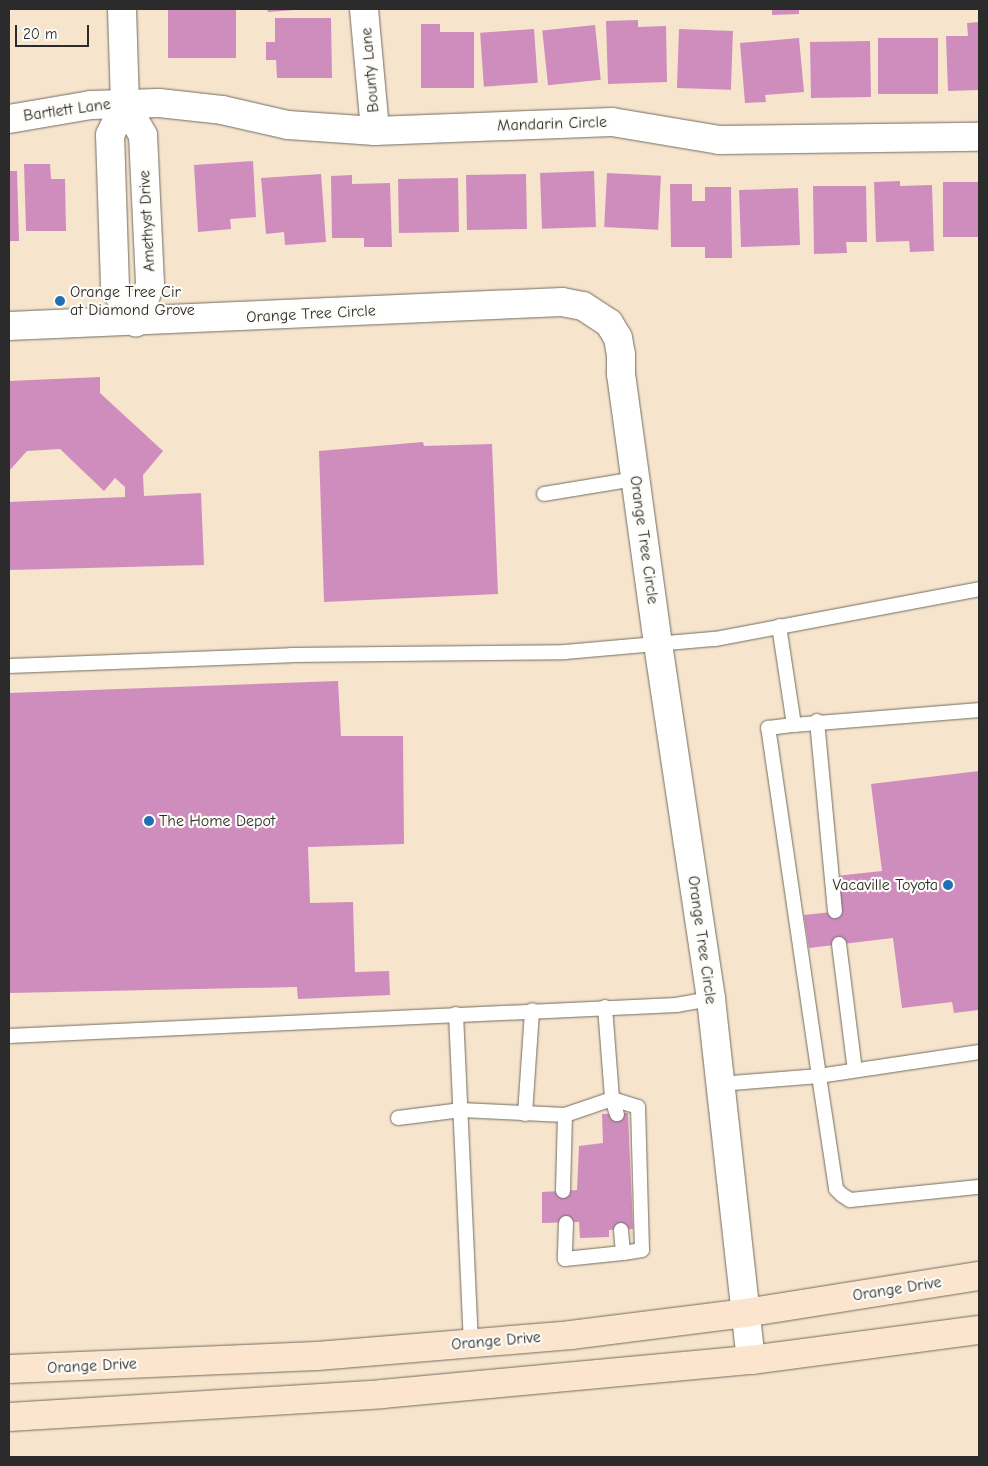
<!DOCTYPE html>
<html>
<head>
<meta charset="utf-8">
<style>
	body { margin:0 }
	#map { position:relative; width:988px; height:1466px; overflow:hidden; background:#f6e4cc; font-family:"Comic Neue",sans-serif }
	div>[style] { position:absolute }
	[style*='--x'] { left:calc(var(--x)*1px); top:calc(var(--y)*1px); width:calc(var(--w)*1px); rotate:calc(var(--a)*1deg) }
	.building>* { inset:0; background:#cf8dbe; transform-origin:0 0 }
	.roads { filter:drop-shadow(0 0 1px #726c63) drop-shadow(0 0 1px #726c63) }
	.lane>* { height:14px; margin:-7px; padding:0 7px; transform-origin:7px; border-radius:7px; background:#fff }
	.street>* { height:28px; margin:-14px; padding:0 14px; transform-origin:14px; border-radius:14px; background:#fff }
	.secondary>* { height:28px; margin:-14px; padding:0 14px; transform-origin:14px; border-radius:14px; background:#fce5cf }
	.dots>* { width:14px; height:14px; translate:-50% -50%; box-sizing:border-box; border:2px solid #fdfcf7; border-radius:50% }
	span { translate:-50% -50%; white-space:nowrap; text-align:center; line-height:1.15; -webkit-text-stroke:4.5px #fdfcf7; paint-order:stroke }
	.street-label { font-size:16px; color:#2b2b2b }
	.poi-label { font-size:16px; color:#2b2b2b }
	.left { translate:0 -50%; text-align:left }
	.right { translate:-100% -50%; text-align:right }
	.frame { position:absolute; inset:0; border:10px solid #2b2b2b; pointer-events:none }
	.scale { position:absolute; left:15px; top:25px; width:74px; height:22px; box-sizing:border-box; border:2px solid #2b2b2b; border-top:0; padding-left:6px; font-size:15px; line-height:18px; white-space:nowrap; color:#2b2b2b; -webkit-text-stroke:4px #fdfcf7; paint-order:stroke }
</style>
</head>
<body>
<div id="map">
	<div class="building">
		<i style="left:168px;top:9px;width:68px;height:49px"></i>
		<i style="clip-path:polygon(267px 9px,294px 9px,294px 10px,268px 12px)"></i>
		<i style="clip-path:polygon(772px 9px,799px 9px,799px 14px,772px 15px)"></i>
		<i style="clip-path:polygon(275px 18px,331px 18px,332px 78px,277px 78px,276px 60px,266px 60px,266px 42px,275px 42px)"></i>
		<i style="clip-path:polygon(638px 20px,638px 27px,666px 26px,667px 82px,608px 84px,606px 21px)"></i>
		<i style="clip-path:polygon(979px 22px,979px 90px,948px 91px,946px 36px,968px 36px,967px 23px)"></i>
		<i style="clip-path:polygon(421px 24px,440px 24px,440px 32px,474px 32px,474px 88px,421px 88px)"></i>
		<i style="left:595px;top:25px;width:55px;height:53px;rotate:84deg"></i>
		<i style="left:534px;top:29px;width:54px;height:54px;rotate:86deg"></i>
		<i style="left:679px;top:29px;width:54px;height:59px;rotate:2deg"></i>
		<i style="clip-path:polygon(799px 38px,804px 92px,765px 95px,766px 102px,745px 103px,740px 43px)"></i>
		<i style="left:878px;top:38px;width:60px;height:56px"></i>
		<i style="left:870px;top:41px;width:56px;height:60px;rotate:89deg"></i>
		<i style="clip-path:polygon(253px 161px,256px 217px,230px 219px,231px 229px,198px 232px,194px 165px)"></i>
		<i style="clip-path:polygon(24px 164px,50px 164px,51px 179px,65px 179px,66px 231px,26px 231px)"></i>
		<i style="clip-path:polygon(9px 171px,17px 171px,19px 241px,9px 241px)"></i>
		<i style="left:594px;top:171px;width:56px;height:54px;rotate:88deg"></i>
		<i style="left:607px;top:173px;width:54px;height:54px;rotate:3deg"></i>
		<i style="clip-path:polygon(321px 174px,326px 242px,285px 245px,284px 232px,266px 234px,261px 178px)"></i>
		<i style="left:526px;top:174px;width:55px;height:60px;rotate:89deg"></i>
		<i style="clip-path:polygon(352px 175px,352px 184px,390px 183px,392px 247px,364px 247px,364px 238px,332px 238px,331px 176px)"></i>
		<i style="left:458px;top:178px;width:54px;height:60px;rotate:89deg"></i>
		<i style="clip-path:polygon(900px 181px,900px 186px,932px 185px,934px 251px,910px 252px,909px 241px,876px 242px,874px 182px)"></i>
		<i style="left:943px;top:182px;width:36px;height:55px"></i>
		<i style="clip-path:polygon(670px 184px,692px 184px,692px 201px,705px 201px,705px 187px,731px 187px,732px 258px,705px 258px,705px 247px,671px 247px)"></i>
		<i style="clip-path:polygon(813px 186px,866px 186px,867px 242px,846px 242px,847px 253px,814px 254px)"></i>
		<i style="left:798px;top:188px;width:57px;height:59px;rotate:88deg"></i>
		<i style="clip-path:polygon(100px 377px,100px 393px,163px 451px,143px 475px,144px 496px,201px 493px,204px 565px,9px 570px,9px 502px,125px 497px,125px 487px,115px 478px,104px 491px,60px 449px,27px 451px,9px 471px,9px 381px)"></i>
		<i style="clip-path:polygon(423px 442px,424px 446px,492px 444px,498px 594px,324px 602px,319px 451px)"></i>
		<i style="clip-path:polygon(338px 681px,341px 736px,403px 736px,404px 844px,308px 847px,310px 903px,353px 902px,355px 972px,389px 971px,390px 995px,298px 999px,297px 987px,9px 993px,9px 693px)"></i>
		<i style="clip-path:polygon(979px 771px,979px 1010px,954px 1013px,952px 1002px,902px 1008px,893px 938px,809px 948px,804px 915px,841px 911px,836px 876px,882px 871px,871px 784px)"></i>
		<i style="clip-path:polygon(628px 1113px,633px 1229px,609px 1230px,609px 1237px,580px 1238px,579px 1222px,542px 1223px,542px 1192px,577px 1190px,579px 1146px,603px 1143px,602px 1114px)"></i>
	</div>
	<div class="roads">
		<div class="lane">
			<i style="--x:544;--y:494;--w:92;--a:-9.4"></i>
			<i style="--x:9;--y:666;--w:282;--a:-2.2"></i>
			<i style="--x:291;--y:655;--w:274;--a:-0.6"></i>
			<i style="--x:565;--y:652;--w:151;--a:-5"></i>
			<i style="--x:715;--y:639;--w:269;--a:-10.7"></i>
			<i style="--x:817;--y:721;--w:191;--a:84.6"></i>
			<i style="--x:794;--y:725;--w:186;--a:-4.6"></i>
			<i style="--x:839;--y:944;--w:127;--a:82.8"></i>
			<i style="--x:605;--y:1007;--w:92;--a:85.6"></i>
			<i style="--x:612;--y:1099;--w:16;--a:72"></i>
			<i style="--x:456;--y:1014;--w:330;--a:87.4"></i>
			<i style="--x:9;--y:1036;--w:668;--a:-2.66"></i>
			<i style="--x:676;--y:1005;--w:36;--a:-10"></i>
			<i style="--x:979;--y:1052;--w:162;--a:171.5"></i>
			<i style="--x:819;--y:1076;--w:114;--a:81.4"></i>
			<i style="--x:836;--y:1189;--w:8;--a:45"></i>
			<i style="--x:842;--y:1195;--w:9;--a:32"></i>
			<i style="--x:850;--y:1200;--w:130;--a:-5.8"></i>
			<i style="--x:720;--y:1084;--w:99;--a:-4.6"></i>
			<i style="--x:819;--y:1076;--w:352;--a:-98.3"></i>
			<i style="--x:768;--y:728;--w:26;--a:-7"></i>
			<i style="--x:794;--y:725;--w:100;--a:-98.6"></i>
			<i style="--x:525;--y:1114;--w:104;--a:-86.1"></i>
			<i style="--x:398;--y:1118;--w:64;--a:-7.2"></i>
			<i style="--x:461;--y:1110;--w:104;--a:2.8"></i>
			<i style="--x:565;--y:1115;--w:50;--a:-18.8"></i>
			<i style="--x:612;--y:1099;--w:27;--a:17"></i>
			<i style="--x:638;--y:1107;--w:143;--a:88.4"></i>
			<i style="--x:642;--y:1250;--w:19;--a:171"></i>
			<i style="--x:563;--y:1191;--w:76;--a:-88.5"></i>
			<i style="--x:566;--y:1223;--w:36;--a:92"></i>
			<i style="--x:565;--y:1259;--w:58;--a:-5.9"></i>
			<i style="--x:623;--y:1253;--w:23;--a:-95"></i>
		</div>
		<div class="street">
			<i style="--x:122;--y:9;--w:94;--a:88.2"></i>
			<i style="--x:125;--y:103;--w:35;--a:115"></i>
			<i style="--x:110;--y:135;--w:154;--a:88.1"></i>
			<i style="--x:115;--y:289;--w:39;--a:58"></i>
			<i style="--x:364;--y:9;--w:122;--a:84.8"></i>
			<i style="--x:125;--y:103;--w:37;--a:61"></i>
			<i style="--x:143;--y:135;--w:150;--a:87.3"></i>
			<i style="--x:150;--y:285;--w:40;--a:111"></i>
			<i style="--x:9;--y:119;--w:83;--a:-9.7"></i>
			<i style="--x:91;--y:105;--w:68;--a:-1.7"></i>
			<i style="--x:159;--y:103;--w:63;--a:6.3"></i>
			<i style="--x:222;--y:110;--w:68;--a:12.8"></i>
			<i style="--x:288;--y:125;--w:87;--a:3.9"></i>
			<i style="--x:375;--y:131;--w:237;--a:-2.2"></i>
			<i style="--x:612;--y:122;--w:109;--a:9.5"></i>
			<i style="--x:719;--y:140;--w:260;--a:-0.7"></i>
			<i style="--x:9;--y:326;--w:554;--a:-2.49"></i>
			<i style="--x:562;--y:302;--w:21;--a:11"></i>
			<i style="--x:583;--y:306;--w:31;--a:33"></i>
			<i style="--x:609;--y:323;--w:17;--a:59"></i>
			<i style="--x:618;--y:338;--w:17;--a:80"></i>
			<i style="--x:621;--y:355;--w:19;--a:90"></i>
			<i style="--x:621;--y:374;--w:273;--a:82.2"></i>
			<i style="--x:658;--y:644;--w:359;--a:81.5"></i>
			<i style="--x:711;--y:999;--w:363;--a:83.7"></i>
		</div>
		<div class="secondary">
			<i style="--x:9;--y:1369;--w:308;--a:-2.4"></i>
			<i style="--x:317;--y:1356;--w:255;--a:-4.7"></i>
			<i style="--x:571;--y:1335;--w:175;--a:-7.2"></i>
			<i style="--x:745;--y:1313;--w:237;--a:-9"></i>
			<i style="--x:9;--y:1417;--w:374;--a:-3.5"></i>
			<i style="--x:382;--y:1394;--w:371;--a:-5.3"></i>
			<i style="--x:751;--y:1360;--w:230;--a:-7.5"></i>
		</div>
	</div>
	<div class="dots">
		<i style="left:60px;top:301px;background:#1f6fb2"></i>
		<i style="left:149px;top:821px;background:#1f6fb2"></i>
		<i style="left:948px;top:885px;background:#1f6fb2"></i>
	</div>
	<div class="street-label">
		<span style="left:370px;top:70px;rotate:-95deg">Bounty Lane</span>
		<span style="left:67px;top:110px;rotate:-8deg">Bartlett Lane</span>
		<span style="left:552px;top:124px;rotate:-2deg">Mandarin Circle</span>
		<span style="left:147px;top:221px;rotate:-93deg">Amethyst Drive</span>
		<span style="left:311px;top:314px;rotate:-3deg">Orange Tree Circle</span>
		<span style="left:644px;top:540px;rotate:82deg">Orange Tree Circle</span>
		<span style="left:702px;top:940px;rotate:82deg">Orange Tree Circle</span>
		<span style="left:897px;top:1289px;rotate:-9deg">Orange Drive</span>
		<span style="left:496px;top:1341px;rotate:-5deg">Orange Drive</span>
		<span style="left:92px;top:1366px;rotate:-3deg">Orange Drive</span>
	</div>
	<div class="poi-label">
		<span class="left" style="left:70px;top:301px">Orange Tree Cir<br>at Diamond Grove</span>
		<span class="left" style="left:159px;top:821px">The Home Depot</span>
		<span class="right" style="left:938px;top:885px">Vacaville Toyota</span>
	</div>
	<div class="frame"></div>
	<div class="scale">20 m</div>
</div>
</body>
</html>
